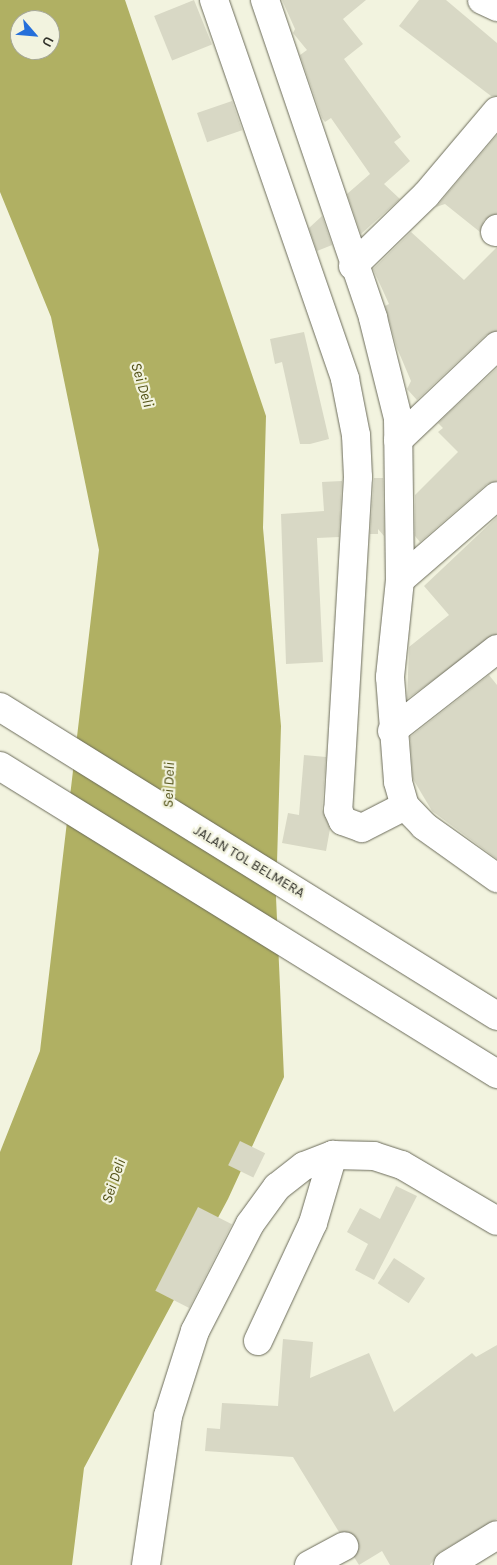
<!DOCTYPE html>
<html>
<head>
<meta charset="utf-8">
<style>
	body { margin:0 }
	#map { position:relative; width:497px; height:1565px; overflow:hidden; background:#f2f3df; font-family:Karla,sans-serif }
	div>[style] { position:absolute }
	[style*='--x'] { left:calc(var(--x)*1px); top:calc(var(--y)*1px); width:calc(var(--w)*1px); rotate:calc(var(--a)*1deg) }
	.water>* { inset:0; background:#b0b063 }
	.building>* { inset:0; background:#d8d8c5; transform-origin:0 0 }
	.roads { filter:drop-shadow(0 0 1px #6c6c5b) drop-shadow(0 0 1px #6c6c5b) }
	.minor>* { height:28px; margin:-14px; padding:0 14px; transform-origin:14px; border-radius:14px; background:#fff }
	.motorway>* { height:28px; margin:-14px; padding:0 14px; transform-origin:14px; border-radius:14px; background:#fff }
	span { translate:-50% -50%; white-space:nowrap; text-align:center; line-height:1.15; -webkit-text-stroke:4.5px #f2f3df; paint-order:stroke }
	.street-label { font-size:14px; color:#32322b }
	.water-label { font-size:15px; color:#515015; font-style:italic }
	.north { position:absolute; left:10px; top:10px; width:50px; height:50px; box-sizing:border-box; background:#f2f3df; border:1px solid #a5a697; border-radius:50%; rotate:117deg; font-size:14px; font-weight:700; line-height:20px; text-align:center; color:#32322b }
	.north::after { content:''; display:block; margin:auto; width:18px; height:22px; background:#256fda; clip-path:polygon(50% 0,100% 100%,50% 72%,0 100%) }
</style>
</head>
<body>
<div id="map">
	<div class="water">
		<i style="clip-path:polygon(evenodd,0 0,125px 0,266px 416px,263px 528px,281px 726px,276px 897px,284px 1077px,228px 1199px,84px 1468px,72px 1565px,0 1565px,0 1152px,40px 1051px,99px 550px,51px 317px,0 192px,0 0,20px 20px,50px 20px,50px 50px,20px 50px,20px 20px)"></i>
	</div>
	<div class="building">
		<i style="left:194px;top:0;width:48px;height:43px;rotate:68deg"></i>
		<i style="clip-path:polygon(282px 0,366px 0,343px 19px,363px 44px,344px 59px,401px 137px,394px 142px,410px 161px,384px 184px,400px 199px,361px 234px,347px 194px,370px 174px,331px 118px,325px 122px,322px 118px,300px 55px,307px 50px,293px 33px,295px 29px)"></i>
		<i style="clip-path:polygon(419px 0,446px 0,497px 43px,497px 96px,491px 96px,399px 26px)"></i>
		<i style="left:232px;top:101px;width:31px;height:37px;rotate:71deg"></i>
		<i style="clip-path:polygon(497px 135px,497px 214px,484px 220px,480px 232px,445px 204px,436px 207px)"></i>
		<i style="clip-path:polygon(322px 216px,332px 245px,317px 251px,309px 228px)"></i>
		<i style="clip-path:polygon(411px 232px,464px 280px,497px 247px,497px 331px,486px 335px,417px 400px,407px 389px,411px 381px,397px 348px,385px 306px,389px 304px,373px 269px)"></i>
		<i style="clip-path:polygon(304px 332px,329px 439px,310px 444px,300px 444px,282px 362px,275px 364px,270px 339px)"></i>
		<i style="clip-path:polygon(497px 368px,497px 481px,487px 484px,420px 542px,415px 536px,415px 495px,458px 452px,438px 432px,443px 428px,438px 423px)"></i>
		<i style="clip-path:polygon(374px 478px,383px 478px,384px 536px,378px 529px,378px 534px,370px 534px)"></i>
		<i style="clip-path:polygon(342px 481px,339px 537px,317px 538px,323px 662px,286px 664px,281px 514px,324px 511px,322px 482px)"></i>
		<i style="clip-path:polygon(497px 517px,497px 634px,407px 699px,409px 647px,449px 615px,424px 586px)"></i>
		<i style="clip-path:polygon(489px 675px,497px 685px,497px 859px,432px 811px,413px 779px,410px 737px)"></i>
		<i style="clip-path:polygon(304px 755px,326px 757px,322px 809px,330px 829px,326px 851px,282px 843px,288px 813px,299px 815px)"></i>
		<i style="left:240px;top:1141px;width:28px;height:27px;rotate:26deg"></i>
		<i style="clip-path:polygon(396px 1186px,417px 1196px,374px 1280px,355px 1270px,368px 1244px,347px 1232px,360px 1208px,380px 1219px)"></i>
		<i style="left:198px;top:1207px;width:38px;height:94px;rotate:27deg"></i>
		<i style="left:394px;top:1258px;width:37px;height:30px;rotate:33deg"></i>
		<i style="clip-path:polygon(283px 1339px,313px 1342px,310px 1378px,369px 1353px,394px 1412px,472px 1353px,476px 1357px,497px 1345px,497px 1519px,440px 1552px,430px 1565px,390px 1565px,382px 1551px,359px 1565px,354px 1557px,357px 1538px,339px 1532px,293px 1457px,205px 1451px,207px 1428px,220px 1429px,222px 1403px,278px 1406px)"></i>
	</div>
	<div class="roads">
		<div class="minor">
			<i style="--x:214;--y:0;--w:401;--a:70.9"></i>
			<i style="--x:345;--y:379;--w:57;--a:78.9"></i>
			<i style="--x:356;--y:435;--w:42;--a:87.3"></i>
			<i style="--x:358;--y:477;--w:334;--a:93.4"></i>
			<i style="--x:338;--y:810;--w:12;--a:66"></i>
			<i style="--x:343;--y:821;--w:20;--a:20"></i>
			<i style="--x:362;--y:828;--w:48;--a:-27.1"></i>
			<i style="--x:265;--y:0;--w:336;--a:71.2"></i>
			<i style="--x:373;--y:318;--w:103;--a:76"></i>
			<i style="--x:398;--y:418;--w:162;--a:89.3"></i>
			<i style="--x:400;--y:580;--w:98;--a:95.9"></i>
			<i style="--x:390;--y:677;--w:105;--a:85.6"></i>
			<i style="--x:398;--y:782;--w:25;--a:74"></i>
			<i style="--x:405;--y:806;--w:28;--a:46"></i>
			<i style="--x:424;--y:826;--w:90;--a:35.5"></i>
			<i style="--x:482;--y:0;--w:17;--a:25"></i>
			<i style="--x:495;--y:232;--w:4;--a:-56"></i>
			<i style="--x:353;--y:266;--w:102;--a:-44.2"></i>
			<i style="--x:426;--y:195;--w:110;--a:-49.8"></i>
			<i style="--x:398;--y:440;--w:137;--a:-43.5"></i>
			<i style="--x:400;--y:580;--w:128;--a:-40.9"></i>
			<i style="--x:392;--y:731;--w:133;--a:-38"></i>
			<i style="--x:258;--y:1341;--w:130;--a:-65"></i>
			<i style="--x:313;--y:1223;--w:71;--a:-73.6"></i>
			<i style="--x:146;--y:1565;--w:151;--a:-81.6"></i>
			<i style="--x:168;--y:1416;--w:89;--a:-72.4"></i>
			<i style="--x:195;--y:1331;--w:120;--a:-62.8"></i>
			<i style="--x:250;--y:1224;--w:46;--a:-53.9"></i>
			<i style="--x:277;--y:1187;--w:34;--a:-38"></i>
			<i style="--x:304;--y:1166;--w:31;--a:-21"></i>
			<i style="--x:333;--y:1155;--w:41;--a:1.4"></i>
			<i style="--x:374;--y:1156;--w:29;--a:18"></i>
			<i style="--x:402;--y:1165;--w:110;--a:30.5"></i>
			<i style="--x:309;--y:1565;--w:40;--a:-28"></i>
			<i style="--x:448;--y:1565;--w:57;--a:-31.5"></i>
		</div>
		<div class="motorway">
			<i style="--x:0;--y:707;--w:585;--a:31.87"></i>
			<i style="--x:0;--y:766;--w:585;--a:31.79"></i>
		</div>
	</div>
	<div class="street-label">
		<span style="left:249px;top:862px;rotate:31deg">JALAN TOL BELMERA</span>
	</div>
	<div class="water-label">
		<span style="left:142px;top:385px;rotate:73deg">Sei Deli</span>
		<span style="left:169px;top:785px;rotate:-88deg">Sei Deli</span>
		<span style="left:114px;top:1181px;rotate:-71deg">Sei Deli</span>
	</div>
	<div class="north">U</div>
</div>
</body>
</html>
